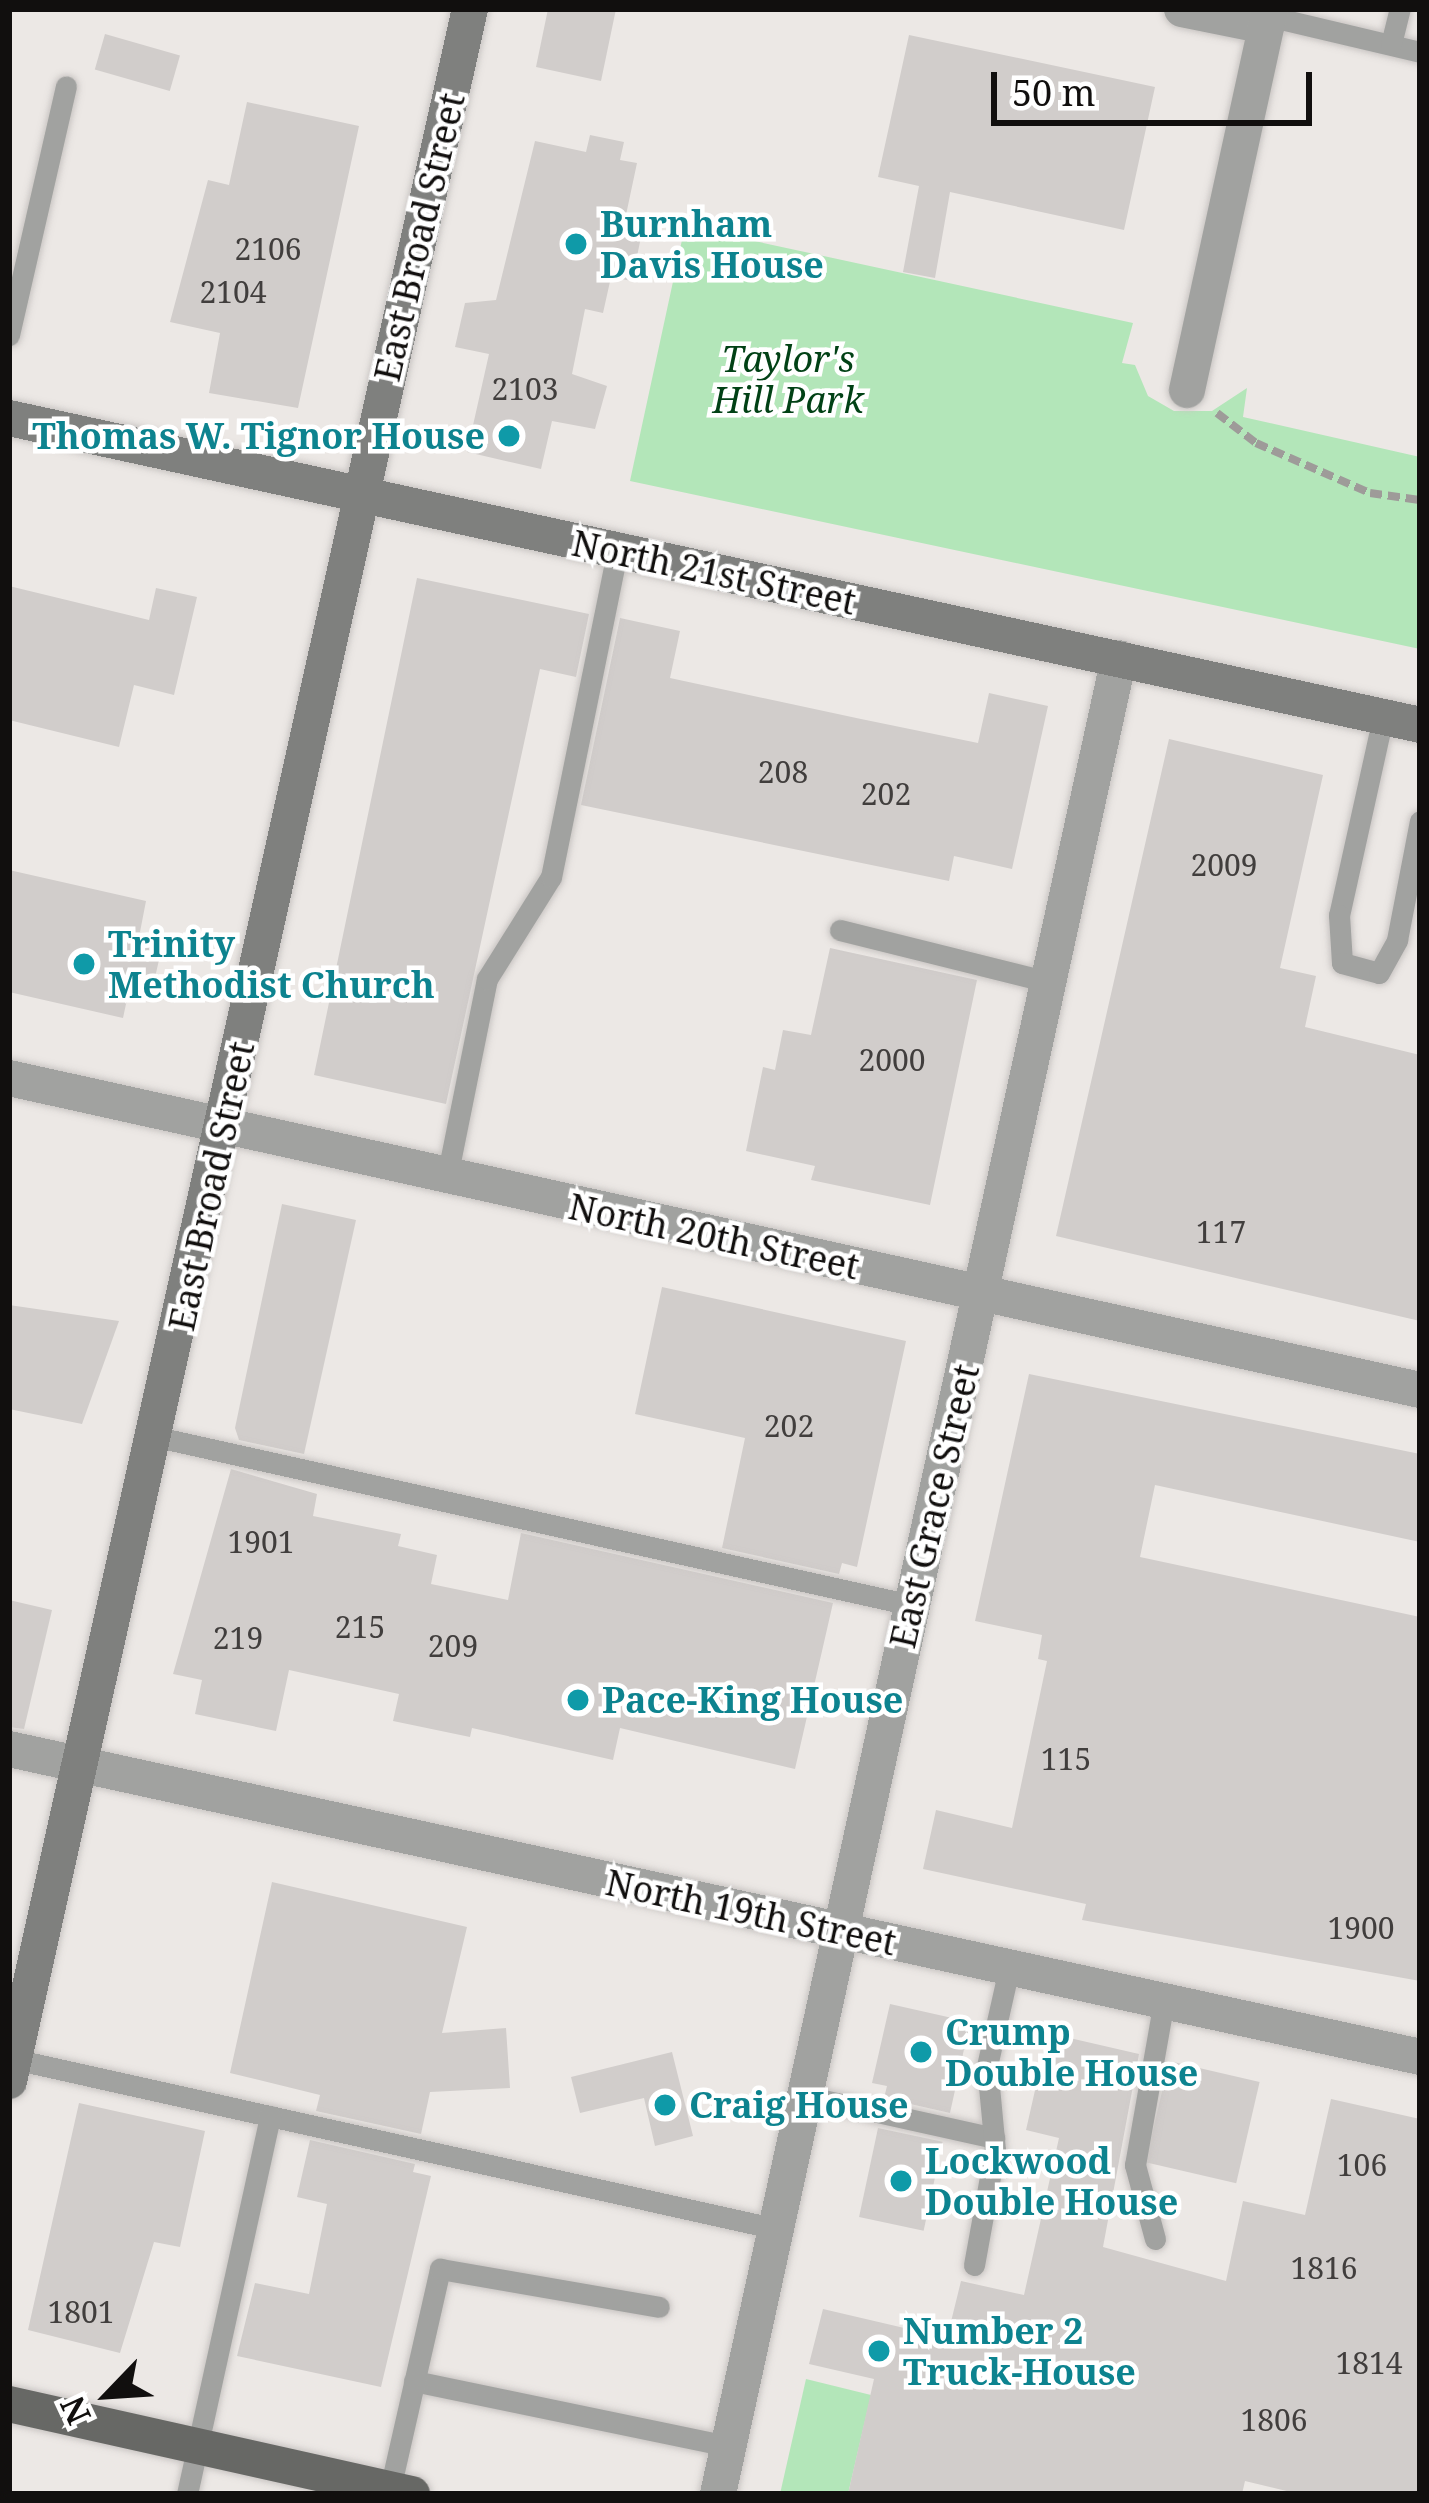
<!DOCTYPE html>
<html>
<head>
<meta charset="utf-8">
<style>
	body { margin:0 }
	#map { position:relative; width:1429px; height:2503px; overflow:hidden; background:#ece8e5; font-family:"Noto Serif",serif }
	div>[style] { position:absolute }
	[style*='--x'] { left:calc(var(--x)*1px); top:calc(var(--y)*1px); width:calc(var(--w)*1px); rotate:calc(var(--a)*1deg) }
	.green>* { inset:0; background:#b3e6b9 }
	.building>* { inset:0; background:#d1cdcb; transform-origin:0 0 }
	.path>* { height:8px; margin-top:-4px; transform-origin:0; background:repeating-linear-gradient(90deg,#9e9b99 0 12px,transparent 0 18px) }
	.roads { filter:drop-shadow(0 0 3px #c9c5c3) drop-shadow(0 0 3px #c9c5c3) }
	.lane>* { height:21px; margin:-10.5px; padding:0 10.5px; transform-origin:10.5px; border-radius:10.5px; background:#a1a2a0 }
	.street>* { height:36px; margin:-18px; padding:0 18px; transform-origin:18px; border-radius:18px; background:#a1a2a0 }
	.secondary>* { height:36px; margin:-18px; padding:0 18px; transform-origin:18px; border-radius:18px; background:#7f807e }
	.primary>* { height:36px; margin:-18px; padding:0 18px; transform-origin:18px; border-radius:18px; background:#676865 }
	.dots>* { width:33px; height:33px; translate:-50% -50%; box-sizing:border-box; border:6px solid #fff; border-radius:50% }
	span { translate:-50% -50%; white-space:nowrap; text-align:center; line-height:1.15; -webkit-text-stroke:9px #fff; paint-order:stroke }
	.number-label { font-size:30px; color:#413e3d }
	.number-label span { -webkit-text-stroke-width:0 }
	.culture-label { font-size:36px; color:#0d838f; font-weight:700 }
	.left { translate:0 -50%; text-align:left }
	.right { translate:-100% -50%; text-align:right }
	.street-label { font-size:36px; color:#110f0e }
	.park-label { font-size:36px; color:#014115; font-style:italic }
	.frame { position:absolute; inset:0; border:12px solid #110f0e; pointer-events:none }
	.north { position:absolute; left:48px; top:2335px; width:120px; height:120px; -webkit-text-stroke:9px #fff; paint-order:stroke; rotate:245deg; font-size:33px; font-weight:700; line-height:48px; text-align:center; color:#110f0e }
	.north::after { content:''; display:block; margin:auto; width:42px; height:54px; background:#110f0e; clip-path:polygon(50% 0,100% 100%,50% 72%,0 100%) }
	.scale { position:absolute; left:991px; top:72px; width:321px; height:54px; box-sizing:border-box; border:6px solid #110f0e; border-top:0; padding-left:15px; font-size:36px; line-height:42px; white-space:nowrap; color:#110f0e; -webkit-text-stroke:9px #fff; paint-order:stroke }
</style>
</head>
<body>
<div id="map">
	<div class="green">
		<i style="clip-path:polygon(685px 226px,1133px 323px,1122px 363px,1135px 365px,1148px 396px,1174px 411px,1212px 411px,1247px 388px,1243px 417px,1420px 457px,1420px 649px,630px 481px)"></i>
		<i style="clip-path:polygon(806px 2379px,871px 2395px,848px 2494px,780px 2494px)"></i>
	</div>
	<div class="building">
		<i style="clip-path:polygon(548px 9px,616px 9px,601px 81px,536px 67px)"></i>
		<i style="left:105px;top:34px;width:78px;height:37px;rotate:16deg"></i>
		<i style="clip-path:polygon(909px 35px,1155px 87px,1124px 230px,950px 192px,935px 278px,903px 272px,919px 186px,878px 177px)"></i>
		<i style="clip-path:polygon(247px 102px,359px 126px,298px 408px,209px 393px,220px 333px,170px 322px,208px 180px,229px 185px)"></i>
		<i style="clip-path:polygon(590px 135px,624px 142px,620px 160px,637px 163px,623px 229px,642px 232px,632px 281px,611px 277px,603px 313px,585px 309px,572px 374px,607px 386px,595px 429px,552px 421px,541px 469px,467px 452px,489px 354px,455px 347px,465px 303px,496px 300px,535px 141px,586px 152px)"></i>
		<i style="clip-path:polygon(417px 578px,589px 614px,576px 677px,540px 669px,446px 1104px,314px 1075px)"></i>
		<i style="clip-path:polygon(9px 586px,149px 620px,156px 588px,197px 597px,174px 695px,134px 685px,119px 747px,9px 720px)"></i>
		<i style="clip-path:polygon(620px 618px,680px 631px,670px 678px,861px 719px,978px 743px,989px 693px,1048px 706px,1012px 869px,954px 856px,949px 881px,581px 805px)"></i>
		<i style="clip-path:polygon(1169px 739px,1323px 775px,1280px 968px,1316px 976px,1305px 1027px,1420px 1055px,1420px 1321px,1056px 1236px)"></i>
		<i style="clip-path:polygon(9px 870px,146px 901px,140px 932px,164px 938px,151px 995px,129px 990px,123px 1018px,9px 992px)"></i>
		<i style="clip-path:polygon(830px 948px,977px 980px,930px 1205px,811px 1180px,815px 1166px,746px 1151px,763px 1067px,775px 1070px,783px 1030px,811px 1035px)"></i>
		<i style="clip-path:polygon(282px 1204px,356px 1220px,304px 1454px,239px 1440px,235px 1428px)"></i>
		<i style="clip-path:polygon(662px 1287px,906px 1341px,857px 1567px,842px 1563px,839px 1574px,722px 1548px,745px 1438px,635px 1414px)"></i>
		<i style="clip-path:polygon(9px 1305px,119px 1321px,82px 1424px,9px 1409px)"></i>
		<i style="clip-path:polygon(1029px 1374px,1420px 1454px,1420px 1542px,1155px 1485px,1140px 1557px,1420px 1617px,1420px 1981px,1082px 1920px,1086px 1904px,923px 1869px,936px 1810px,1012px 1828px,1047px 1661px,1038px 1659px,1042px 1635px,975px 1621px)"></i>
		<i style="clip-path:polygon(231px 1469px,317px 1494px,313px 1516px,401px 1534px,398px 1546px,437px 1555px,431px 1584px,508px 1600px,521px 1533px,833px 1603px,795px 1769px,620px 1728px,613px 1760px,472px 1728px,470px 1737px,393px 1721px,399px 1694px,289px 1670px,276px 1731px,195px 1714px,202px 1680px,173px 1674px)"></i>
		<i style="clip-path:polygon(9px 1600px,52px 1610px,24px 1729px,9px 1727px)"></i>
		<i style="clip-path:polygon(272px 1882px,467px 1927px,442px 2033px,506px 2028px,510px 2088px,430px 2092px,421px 2134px,316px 2111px,320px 2095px,230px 2073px)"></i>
		<i style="clip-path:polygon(890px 2004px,970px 2022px,950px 2113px,884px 2098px,887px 2086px,872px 2083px)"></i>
		<i style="clip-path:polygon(1048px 2033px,1139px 2054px,1103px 2247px,1226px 2281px,1243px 2201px,1305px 2215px,1331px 2099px,1420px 2119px,1420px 2494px,1299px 2494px,1245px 2481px,1242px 2494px,848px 2494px,874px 2379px,809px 2364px,823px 2309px,947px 2338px,961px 2281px,1024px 2295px,1059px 2138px,1026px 2130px)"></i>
		<i style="clip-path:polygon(672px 2052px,693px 2136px,655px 2146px,644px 2098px,580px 2113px,571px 2077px)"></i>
		<i style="left:1169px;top:2061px;width:93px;height:104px;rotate:13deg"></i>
		<i style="clip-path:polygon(79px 2103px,205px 2131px,180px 2247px,154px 2242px,120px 2353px,28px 2330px)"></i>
		<i style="left:878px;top:2128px;width:66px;height:91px;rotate:12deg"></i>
		<i style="clip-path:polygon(310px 2140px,415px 2164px,413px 2172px,431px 2176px,381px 2387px,237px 2356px,255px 2283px,309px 2294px,327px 2204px,297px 2197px)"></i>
	</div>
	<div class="path">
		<i style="--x:1217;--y:413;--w:49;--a:37.6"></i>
		<i style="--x:1256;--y:443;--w:124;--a:23.7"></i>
		<i style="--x:1370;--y:493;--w:50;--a:8"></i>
	</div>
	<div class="roads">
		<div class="lane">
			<i style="--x:1268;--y:16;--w:156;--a:13.3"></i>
			<i style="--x:1391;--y:44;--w:36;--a:-76"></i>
			<i style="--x:9;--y:335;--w:255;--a:-77.1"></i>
			<i style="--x:1383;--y:717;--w:203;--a:102.5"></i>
			<i style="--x:1339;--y:915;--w:48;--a:86.4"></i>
			<i style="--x:1342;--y:963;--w:38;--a:15"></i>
			<i style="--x:1379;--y:973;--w:38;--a:-61"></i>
			<i style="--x:1397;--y:940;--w:121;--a:-79.1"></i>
			<i style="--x:840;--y:930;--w:214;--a:14"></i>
			<i style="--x:447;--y:1177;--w:202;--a:-78.6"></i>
			<i style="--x:487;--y:979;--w:120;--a:-57.9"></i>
			<i style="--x:551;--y:877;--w:332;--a:-78.5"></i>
			<i style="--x:157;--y:1437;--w:772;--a:12.56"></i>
			<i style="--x:9;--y:2058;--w:787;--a:12.55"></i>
			<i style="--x:805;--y:2096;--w:194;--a:12.5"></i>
			<i style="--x:1155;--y:2239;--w:77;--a:-105.1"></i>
			<i style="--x:1135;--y:2165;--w:167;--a:-80"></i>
			<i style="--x:974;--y:2265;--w:117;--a:-79.7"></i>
			<i style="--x:995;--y:2150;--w:84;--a:-95.4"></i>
			<i style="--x:987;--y:2066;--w:100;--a:-77.3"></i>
			<i style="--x:414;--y:2381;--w:321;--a:11.7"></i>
			<i style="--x:390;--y:2489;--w:226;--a:-77.2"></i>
			<i style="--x:440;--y:2269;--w:222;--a:9.8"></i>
			<i style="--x:187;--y:2494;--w:387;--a:-77.6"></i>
		</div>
		<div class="street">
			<i style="--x:1182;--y:9;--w:86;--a:11.4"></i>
			<i style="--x:1187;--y:390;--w:390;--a:-77.7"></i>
			<i style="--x:9;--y:1078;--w:1445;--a:12.47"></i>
			<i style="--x:9;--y:1749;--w:1444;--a:12.31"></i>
			<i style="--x:718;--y:2494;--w:1879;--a:-77.68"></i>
		</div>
		<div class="secondary">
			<i style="--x:9;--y:418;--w:1444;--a:12.27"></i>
			<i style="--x:9;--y:2081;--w:2123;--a:-77.46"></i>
		</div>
		<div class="primary">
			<i style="--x:9;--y:2404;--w:413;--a:12.6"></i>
		</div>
	</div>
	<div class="dots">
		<i style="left:576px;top:244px;background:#0f9aa8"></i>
		<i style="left:509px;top:436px;background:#0f9aa8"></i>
		<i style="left:84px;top:964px;background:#0f9aa8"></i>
		<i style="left:578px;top:1700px;background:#0f9aa8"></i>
		<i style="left:921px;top:2052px;background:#0f9aa8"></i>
		<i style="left:665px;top:2105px;background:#0f9aa8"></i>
		<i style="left:901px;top:2181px;background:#0f9aa8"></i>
		<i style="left:879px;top:2351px;background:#0f9aa8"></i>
	</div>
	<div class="number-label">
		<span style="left:268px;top:249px">2106</span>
		<span style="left:233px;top:292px">2104</span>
		<span style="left:525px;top:389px">2103</span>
		<span style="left:783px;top:772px">208</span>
		<span style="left:886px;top:794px">202</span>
		<span style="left:1224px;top:865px">2009</span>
		<span style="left:892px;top:1060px">2000</span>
		<span style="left:1221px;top:1232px">117</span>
		<span style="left:789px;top:1426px">202</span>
		<span style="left:261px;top:1542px">1901</span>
		<span style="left:360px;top:1627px">215</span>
		<span style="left:238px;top:1638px">219</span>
		<span style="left:453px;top:1646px">209</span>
		<span style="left:1066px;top:1759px">115</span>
		<span style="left:1361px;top:1928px">1900</span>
		<span style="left:1362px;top:2165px">106</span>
		<span style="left:1324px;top:2268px">1816</span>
		<span style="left:81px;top:2312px">1801</span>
		<span style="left:1369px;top:2363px">1814</span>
		<span style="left:1274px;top:2420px">1806</span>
	</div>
	<div class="culture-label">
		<span class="left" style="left:600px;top:244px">Burnham<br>Davis House</span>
		<span class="right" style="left:485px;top:436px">Thomas W. Tignor House</span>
		<span class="left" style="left:108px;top:964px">Trinity<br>Methodist Church</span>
		<span class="left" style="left:602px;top:1700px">Pace-King House</span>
		<span class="left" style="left:945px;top:2052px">Crump<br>Double House</span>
		<span class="left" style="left:689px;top:2105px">Craig House</span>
		<span class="left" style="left:925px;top:2181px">Lockwood<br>Double House</span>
		<span class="left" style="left:903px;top:2351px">Number 2<br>Truck-House</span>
	</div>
	<div class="street-label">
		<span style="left:419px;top:237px;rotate:-77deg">East Broad Street</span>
		<span style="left:714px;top:572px;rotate:12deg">North 21st Street</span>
		<span style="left:211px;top:1186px;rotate:-78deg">East Broad Street</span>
		<span style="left:714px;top:1236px;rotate:12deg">North 20th Street</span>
		<span style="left:934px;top:1506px;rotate:-77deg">East Grace Street</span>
		<span style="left:751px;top:1912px;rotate:12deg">North 19th Street</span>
	</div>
	<div class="park-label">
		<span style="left:788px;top:379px">Taylor's<br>Hill Park</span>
	</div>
	<div class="frame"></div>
	<div class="north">N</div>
	<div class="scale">50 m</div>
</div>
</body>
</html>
